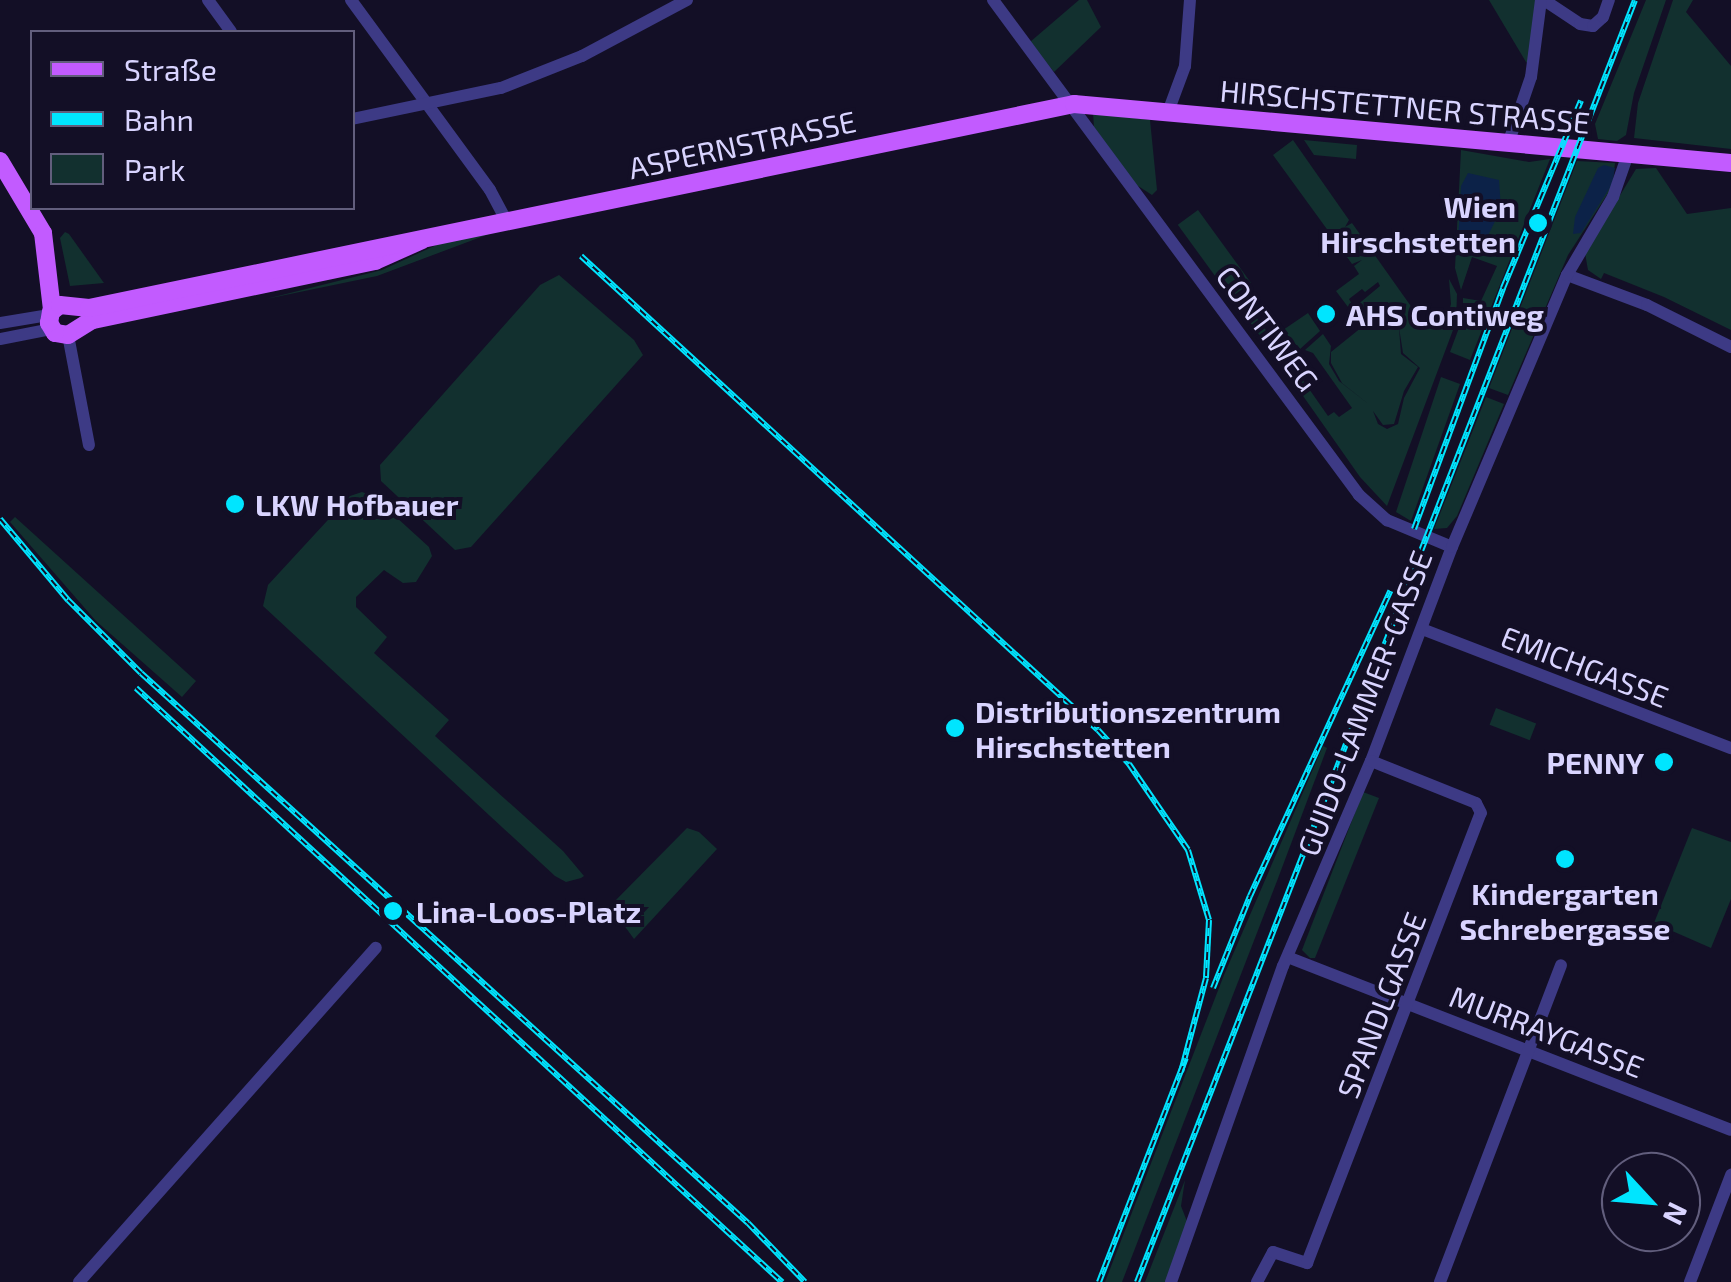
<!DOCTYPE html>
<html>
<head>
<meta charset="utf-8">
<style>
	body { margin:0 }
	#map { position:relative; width:1731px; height:1282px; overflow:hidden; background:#130f26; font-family:"Exo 2",sans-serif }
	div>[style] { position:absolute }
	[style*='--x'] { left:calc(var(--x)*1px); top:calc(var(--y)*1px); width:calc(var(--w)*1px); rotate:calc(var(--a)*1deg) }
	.green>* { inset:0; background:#12302f; transform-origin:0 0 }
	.water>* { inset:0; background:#0c2248 }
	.minor>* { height:12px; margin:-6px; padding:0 6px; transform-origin:6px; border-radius:6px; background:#3d3a85 }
	.major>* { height:18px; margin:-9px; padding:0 9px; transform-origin:9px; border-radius:9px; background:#c25bff }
	.rail>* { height:6px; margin-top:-3px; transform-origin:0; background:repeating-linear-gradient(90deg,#130f26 0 8px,#00e5ff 0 16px); box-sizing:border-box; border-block:2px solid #00e5ff }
	.dots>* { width:28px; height:28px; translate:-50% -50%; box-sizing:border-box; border:5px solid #130f26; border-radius:50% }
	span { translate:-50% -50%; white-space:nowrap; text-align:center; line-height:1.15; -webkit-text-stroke:8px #130f26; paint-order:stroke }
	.street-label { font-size:30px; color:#d9d4ff }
	.poi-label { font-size:30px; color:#d9d4ff; font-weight:700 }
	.right { translate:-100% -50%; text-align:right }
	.left { translate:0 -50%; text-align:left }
	.legend { position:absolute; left:30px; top:30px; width:325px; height:180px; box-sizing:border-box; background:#130f26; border:2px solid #625e7d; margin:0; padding:12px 18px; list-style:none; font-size:30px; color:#d9d4ff }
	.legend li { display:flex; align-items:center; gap:20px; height:50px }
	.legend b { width:50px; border:2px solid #625e7d }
	.north { position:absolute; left:1601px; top:1152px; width:100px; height:100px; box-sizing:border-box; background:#130f26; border:2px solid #625e7d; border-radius:50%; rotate:116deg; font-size:28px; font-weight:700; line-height:40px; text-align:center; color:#d9d4ff }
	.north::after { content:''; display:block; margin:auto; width:35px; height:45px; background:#00e5ff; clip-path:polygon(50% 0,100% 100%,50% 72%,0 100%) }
</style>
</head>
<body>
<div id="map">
	<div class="green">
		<i style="clip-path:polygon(1079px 0,1087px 0,1101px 27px,1054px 72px,1030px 42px)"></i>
		<i style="clip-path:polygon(1489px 0,1537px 0,1529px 64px,1526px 62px)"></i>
		<i style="clip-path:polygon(1646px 0,1666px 0,1634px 93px,1626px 135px,1617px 141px,1598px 139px,1595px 124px)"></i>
		<i style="clip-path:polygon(1673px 0,1693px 0,1686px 12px,1731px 66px,1731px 149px,1634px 138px,1638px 103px)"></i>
		<i style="clip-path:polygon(1093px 113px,1150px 120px,1157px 190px,1152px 195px,1135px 184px,1094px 127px)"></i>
		<i style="clip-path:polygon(1293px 140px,1349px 220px,1345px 227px,1352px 223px,1420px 319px,1444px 330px,1451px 304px,1449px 279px,1457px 294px,1456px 322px,1387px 506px,1360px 477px,1282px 366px,1291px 360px,1299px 362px,1293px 366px,1328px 416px,1334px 412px,1339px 417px,1352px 408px,1313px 353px,1305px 350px,1323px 334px,1331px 346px,1329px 364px,1339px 381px,1371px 406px,1342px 383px,1331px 363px,1331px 352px,1362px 327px,1359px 322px,1363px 319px,1379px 316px,1392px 320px,1399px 328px,1401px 354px,1418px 367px,1404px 391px,1394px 424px,1383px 425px,1373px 411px,1378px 424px,1387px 429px,1398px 424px,1404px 398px,1420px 368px,1403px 353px,1398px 321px,1379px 313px,1357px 320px,1350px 311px,1380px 286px,1378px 282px,1365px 292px,1362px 289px,1349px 299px,1352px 304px,1348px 307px,1336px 291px,1359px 274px,1354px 266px,1362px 260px,1352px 264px,1332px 236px,1340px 230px,1329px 232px,1273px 155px)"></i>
		<i style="clip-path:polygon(1304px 140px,1357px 145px,1356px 159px,1314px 155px)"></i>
		<i style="clip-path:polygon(1461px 150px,1529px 162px,1550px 159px,1470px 360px,1450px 352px,1463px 317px,1463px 298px,1481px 301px,1497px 266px,1472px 257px,1461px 290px,1455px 268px)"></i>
		<i style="clip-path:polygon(1577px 161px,1615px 163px,1612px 187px,1568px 255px,1508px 395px,1489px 388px)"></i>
		<i style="clip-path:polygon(1656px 168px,1687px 214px,1731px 208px,1731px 330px,1664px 297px,1604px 273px,1601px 279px,1588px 270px,1585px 253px,1636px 169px)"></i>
		<i style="left:1198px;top:210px;width:90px;height:25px;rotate:54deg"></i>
		<i style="clip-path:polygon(505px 228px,377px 276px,266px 299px,382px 270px,443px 242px)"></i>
		<i style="clip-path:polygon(65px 232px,69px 234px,104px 283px,70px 286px,60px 238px)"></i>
		<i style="clip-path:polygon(559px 275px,634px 340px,643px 355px,471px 547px,455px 550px,381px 481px,380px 465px,540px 285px)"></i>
		<i style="clip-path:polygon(1245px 302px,1268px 333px,1277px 327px,1297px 350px,1277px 359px,1239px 307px)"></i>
		<i style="clip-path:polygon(1308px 313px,1320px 331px,1300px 349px,1283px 330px)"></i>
		<i style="clip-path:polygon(1441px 377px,1460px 384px,1411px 521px,1396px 512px)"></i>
		<i style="clip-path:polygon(1486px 397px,1504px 404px,1457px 516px,1447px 528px,1434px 529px)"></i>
		<i style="clip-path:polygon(362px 492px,373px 496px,429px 547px,432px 556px,416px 582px,403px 583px,384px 570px,356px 597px,356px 607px,387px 637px,374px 653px,449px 720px,435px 736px,563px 851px,584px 876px,581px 878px,566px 882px,555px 876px,263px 606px,268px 585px,350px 496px)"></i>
		<i style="clip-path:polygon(15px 517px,196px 681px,182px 697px,96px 621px,10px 522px)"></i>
		<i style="left:1496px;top:708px;width:43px;height:18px;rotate:21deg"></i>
		<i style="clip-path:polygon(1323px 746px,1327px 748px,1277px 881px,1122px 1282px,1105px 1282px,1224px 975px)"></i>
		<i style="clip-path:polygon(1363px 792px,1379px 798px,1315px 958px,1310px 958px,1302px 950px)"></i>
		<i style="clip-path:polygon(687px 828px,699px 832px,717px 849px,634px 939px,610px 906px)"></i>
		<i style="clip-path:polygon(1692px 828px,1731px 842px,1731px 899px,1711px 948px,1654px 923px)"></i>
		<i style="clip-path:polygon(1185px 1180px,1181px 1206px,1188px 1224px,1167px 1282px,1145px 1282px)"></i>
	</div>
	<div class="water">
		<i style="clip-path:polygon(1604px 165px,1615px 168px,1612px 184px,1581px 233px,1573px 234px,1575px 217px,1598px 168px)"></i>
		<i style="clip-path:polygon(1468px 173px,1499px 180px,1501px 209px,1479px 254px,1461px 248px,1458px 241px,1461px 186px)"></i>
	</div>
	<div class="minor">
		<i style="--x:208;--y:0;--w:39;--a:54"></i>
		<i style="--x:351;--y:0;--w:235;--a:53.8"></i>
		<i style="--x:490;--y:190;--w:34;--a:62"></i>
		<i style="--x:993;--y:0;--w:616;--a:53.52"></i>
		<i style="--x:1359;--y:495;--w:38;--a:42"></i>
		<i style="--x:1387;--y:520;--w:70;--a:22.6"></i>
		<i style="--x:1544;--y:0;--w:43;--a:33.7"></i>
		<i style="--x:1580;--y:24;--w:13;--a:9"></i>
		<i style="--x:1593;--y:26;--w:13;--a:-42"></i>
		<i style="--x:1603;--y:17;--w:18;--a:-71"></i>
		<i style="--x:1168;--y:112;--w:49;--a:-69.7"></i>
		<i style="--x:1185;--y:66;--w:66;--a:-85.7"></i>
		<i style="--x:352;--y:119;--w:152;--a:-11.8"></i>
		<i style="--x:501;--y:88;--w:87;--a:-21.6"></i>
		<i style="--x:582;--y:56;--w:119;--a:-28.1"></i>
		<i style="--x:1508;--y:144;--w:71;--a:-71.1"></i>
		<i style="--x:1531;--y:77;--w:78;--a:-82.6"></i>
		<i style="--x:1567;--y:275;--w:85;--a:20.6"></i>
		<i style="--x:1647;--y:305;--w:94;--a:26.6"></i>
		<i style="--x:0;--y:323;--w:50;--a:-9.3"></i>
		<i style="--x:68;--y:335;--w:112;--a:79.2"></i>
		<i style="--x:0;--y:339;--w:53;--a:-10.9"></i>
		<i style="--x:1422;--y:629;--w:331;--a:21.1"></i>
		<i style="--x:1290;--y:958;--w:473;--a:21.3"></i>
		<i style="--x:79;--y:1282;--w:447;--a:-48.4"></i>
		<i style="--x:1171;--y:1282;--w:335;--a:-70.5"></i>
		<i style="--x:1283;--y:966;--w:223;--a:-66.8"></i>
		<i style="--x:1371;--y:761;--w:229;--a:-69.3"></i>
		<i style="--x:1452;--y:547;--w:295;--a:-67.1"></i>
		<i style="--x:1567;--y:275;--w:91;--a:-59.5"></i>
		<i style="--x:1613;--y:197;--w:46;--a:-70.8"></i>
		<i style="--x:1257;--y:1282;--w:34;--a:-62"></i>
		<i style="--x:1273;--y:1252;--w:36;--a:18"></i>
		<i style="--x:1307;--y:1263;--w:482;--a:-68.9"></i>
		<i style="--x:1481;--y:813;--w:11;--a:-117"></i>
		<i style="--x:1476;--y:803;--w:113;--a:-158.2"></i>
		<i style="--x:1440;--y:1282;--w:339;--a:-69.1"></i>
		<i style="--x:1690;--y:1282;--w:115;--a:-69"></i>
	</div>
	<div class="major">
		<i style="--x:0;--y:161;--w:84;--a:59.2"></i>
		<i style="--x:43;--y:233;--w:78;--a:83.3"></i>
		<i style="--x:422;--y:240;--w:51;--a:155.9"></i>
		<i style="--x:375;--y:261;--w:289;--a:168.2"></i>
		<i style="--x:92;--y:320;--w:28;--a:148"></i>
		<i style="--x:68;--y:335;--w:13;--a:-171"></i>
		<i style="--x:55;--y:333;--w:12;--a:-121"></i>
		<i style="--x:49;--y:323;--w:11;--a:-80"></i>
		<i style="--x:51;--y:312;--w:11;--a:-38"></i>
		<i style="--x:60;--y:305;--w:29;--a:6"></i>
		<i style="--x:89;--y:308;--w:1006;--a:-11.7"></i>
		<i style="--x:1074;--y:104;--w:660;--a:5.13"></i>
	</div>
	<div class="rail">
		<i style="--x:581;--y:256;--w:701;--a:42.52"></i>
		<i style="--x:1098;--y:730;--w:46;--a:47.6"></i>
		<i style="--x:1129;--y:764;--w:104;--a:55.5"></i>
		<i style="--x:1188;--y:850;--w:73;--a:73.3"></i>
		<i style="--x:1209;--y:920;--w:58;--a:93"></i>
		<i style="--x:1206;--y:978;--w:97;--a:104.9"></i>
		<i style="--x:0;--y:519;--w:106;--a:50"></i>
		<i style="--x:68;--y:600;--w:103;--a:45"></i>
		<i style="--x:141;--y:673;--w:819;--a:42.18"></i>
		<i style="--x:748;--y:1223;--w:82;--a:46"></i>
		<i style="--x:1414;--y:529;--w:257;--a:-69.7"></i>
		<i style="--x:1503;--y:288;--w:203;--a:-67.4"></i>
		<i style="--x:136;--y:688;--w:878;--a:42.6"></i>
		<i style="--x:1213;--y:988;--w:99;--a:-68.1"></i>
		<i style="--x:1250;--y:896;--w:336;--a:-65.3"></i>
		<i style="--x:1099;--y:1282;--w:240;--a:-68.8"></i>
		<i style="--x:1137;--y:1282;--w:1375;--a:-68.77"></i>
	</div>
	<div class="dots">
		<i style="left:1538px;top:223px;background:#00e5ff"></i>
		<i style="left:1326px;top:314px;background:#00e5ff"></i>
		<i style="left:235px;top:504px;background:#00e5ff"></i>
		<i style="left:955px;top:728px;background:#00e5ff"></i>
		<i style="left:1664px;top:762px;background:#00e5ff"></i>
		<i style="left:1565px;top:859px;background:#00e5ff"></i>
		<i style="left:393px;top:911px;background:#00e5ff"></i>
	</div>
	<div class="street-label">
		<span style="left:1405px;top:106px;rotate:5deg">HIRSCHSTETTNER STRASSE</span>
		<span style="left:742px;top:144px;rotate:-12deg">ASPERNSTRASSE</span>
		<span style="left:1268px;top:328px;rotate:53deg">CONTIWEG</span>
		<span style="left:1585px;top:666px;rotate:21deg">EMICHGASSE</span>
		<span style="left:1364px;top:703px;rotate:-69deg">GUIDO-LAMMER-GASSE</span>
		<span style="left:1381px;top:1005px;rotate:-69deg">SPANDLGASSE</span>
		<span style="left:1547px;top:1031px;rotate:21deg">MURRAYGASSE</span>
	</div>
	<div class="poi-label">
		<span class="right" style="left:1516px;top:223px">Wien<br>Hirschstetten</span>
		<span class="left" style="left:1346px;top:314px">AHS Contiweg</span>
		<span class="left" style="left:255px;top:504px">LKW Hofbauer</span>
		<span class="left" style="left:975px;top:728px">Distributionszentrum<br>Hirschstetten</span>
		<span class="right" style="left:1644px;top:762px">PENNY</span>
		<span style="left:1565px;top:910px">Kindergarten<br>Schrebergasse</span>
		<span class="left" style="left:416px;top:911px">Lina-Loos-Platz</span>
	</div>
	<ul class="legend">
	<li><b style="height:12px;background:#c25bff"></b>Straße</li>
	<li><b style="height:12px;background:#00e5ff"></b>Bahn</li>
	<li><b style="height:28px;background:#12302f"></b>Park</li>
	</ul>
	<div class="north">N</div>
</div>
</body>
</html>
